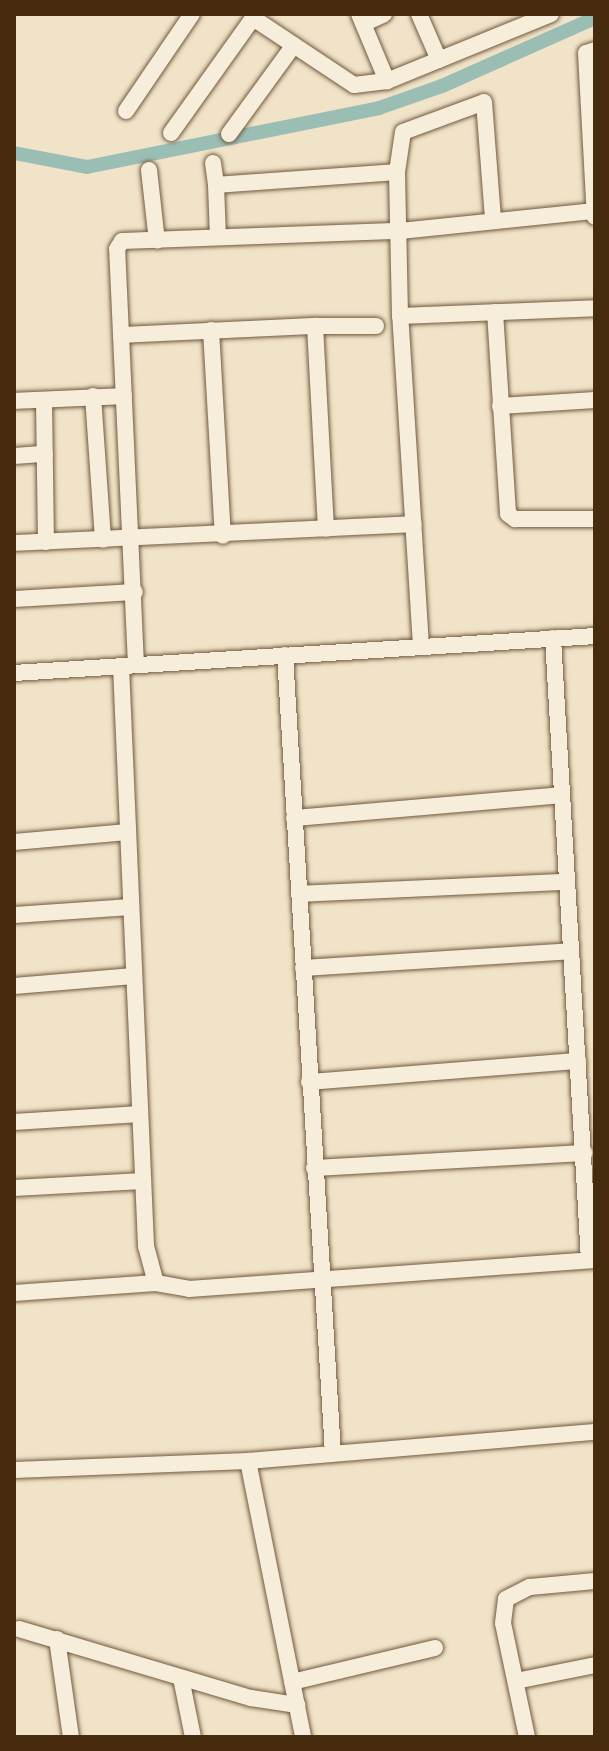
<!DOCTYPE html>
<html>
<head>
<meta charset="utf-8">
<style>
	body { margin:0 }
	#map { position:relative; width:609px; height:1751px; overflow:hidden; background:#f1e3c8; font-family:"Libre Bodoni",serif }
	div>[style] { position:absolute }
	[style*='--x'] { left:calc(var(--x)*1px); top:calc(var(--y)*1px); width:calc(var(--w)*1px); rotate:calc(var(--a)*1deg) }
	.canal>* { height:14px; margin:-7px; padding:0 7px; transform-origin:7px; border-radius:7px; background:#9bbeb4 }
	.roads { filter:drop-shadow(0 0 2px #71593d) drop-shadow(0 0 2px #71593d) }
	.minor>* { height:16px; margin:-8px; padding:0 8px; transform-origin:8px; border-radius:8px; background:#f6eddb }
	span { translate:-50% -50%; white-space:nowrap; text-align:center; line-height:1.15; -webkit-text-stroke:6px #f6eddb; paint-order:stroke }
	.frame { position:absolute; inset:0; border:16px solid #462b0f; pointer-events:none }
</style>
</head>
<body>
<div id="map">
	<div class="canal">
		<i style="--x:14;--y:153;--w:74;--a:10.9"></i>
		<i style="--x:87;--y:167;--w:298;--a:-11.4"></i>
		<i style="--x:379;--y:108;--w:67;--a:-19.2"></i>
		<i style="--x:442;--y:86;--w:167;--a:-24"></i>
	</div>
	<div class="roads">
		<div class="minor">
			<i style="--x:359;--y:14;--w:73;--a:67.3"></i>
			<i style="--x:387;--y:81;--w:177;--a:-22.2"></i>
			<i style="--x:419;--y:14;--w:50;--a:66.5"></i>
			<i style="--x:253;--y:18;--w:121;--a:33.6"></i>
			<i style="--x:354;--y:85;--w:33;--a:-7"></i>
			<i style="--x:365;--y:23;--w:21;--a:-25"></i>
			<i style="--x:595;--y:50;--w:9;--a:162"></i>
			<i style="--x:586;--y:53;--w:164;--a:86.9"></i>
			<i style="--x:126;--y:111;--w:117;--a:-55.8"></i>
			<i style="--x:171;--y:133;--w:146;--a:-54.5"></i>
			<i style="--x:229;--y:134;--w:110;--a:-53.9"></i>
			<i style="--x:213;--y:163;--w:22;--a:82"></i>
			<i style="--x:149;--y:170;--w:71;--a:83.6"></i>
			<i style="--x:218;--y:237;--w:52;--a:-92.2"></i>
			<i style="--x:216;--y:185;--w:181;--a:-4.1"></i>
			<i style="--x:495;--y:312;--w:202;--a:86.3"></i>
			<i style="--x:508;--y:514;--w:9;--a:36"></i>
			<i style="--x:515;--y:519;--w:80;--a:0"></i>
			<i style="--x:400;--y:316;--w:195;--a:-2.3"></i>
			<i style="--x:315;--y:326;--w:61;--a:0"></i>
			<i style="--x:211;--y:330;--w:206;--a:86.7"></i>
			<i style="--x:121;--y:335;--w:194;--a:-2.7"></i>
			<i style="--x:315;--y:326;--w:203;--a:86.9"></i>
			<i style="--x:93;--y:396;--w:144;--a:86"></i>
			<i style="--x:14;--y:401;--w:110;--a:-2.6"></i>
			<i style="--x:44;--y:401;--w:141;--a:89.2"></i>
			<i style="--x:500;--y:406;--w:95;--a:-3.6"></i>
			<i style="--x:14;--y:456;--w:31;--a:-4"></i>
			<i style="--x:14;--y:543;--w:400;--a:-2.7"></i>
			<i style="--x:14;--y:599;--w:121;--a:-3.3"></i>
			<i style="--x:553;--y:638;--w:623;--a:86.69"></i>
			<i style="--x:421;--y:646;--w:331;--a:-93.6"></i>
			<i style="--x:400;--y:316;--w:144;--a:-91.2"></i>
			<i style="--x:397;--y:172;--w:40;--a:-81.5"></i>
			<i style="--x:403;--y:132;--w:86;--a:-20.3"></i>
			<i style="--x:484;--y:102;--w:117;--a:85.6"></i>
			<i style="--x:285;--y:655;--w:800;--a:86.56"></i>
			<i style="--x:136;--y:665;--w:416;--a:-92.6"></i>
			<i style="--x:117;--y:249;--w:9;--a:-58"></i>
			<i style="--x:122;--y:241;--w:278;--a:-2.1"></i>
			<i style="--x:400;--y:231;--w:196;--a:-5.9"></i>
			<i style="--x:121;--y:666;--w:581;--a:87.53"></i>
			<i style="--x:146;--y:1246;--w:38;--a:75"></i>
			<i style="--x:156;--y:1283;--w:34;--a:10"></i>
			<i style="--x:189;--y:1289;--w:407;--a:-4.1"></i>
			<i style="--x:14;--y:673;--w:582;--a:-3.64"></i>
			<i style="--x:294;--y:818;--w:268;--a:-4.9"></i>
			<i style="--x:14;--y:842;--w:114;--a:-5"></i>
			<i style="--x:299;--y:894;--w:265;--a:-2.6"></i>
			<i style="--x:14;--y:915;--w:117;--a:-3.9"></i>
			<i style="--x:303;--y:968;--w:268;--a:-3.6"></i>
			<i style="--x:14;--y:986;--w:120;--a:-4.8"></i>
			<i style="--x:309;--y:1082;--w:270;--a:-4.5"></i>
			<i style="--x:14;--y:1122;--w:126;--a:-3.6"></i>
			<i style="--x:314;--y:1168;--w:271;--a:-3.2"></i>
			<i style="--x:14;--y:1188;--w:129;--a:-3.1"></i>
			<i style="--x:14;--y:1293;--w:142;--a:-4"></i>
			<i style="--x:248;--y:1461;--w:281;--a:78.7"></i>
			<i style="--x:14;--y:1470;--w:234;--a:-2.2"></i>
			<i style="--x:248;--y:1461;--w:348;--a:-4.8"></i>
			<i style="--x:19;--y:1629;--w:242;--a:16.6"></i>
			<i style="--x:251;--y:1698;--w:47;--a:8.7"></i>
			<i style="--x:57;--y:1639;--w:99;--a:81.9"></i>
			<i style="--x:181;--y:1678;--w:60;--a:78.5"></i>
			<i style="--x:516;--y:1681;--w:81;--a:-11.4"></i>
			<i style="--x:292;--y:1682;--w:147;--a:-13.4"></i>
			<i style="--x:527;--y:1737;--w:116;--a:-101.9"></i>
			<i style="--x:503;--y:1623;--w:24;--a:-83"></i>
			<i style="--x:506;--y:1599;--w:27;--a:-27"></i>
			<i style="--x:530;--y:1587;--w:65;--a:-5.3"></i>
		</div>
	</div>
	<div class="frame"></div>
</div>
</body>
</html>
